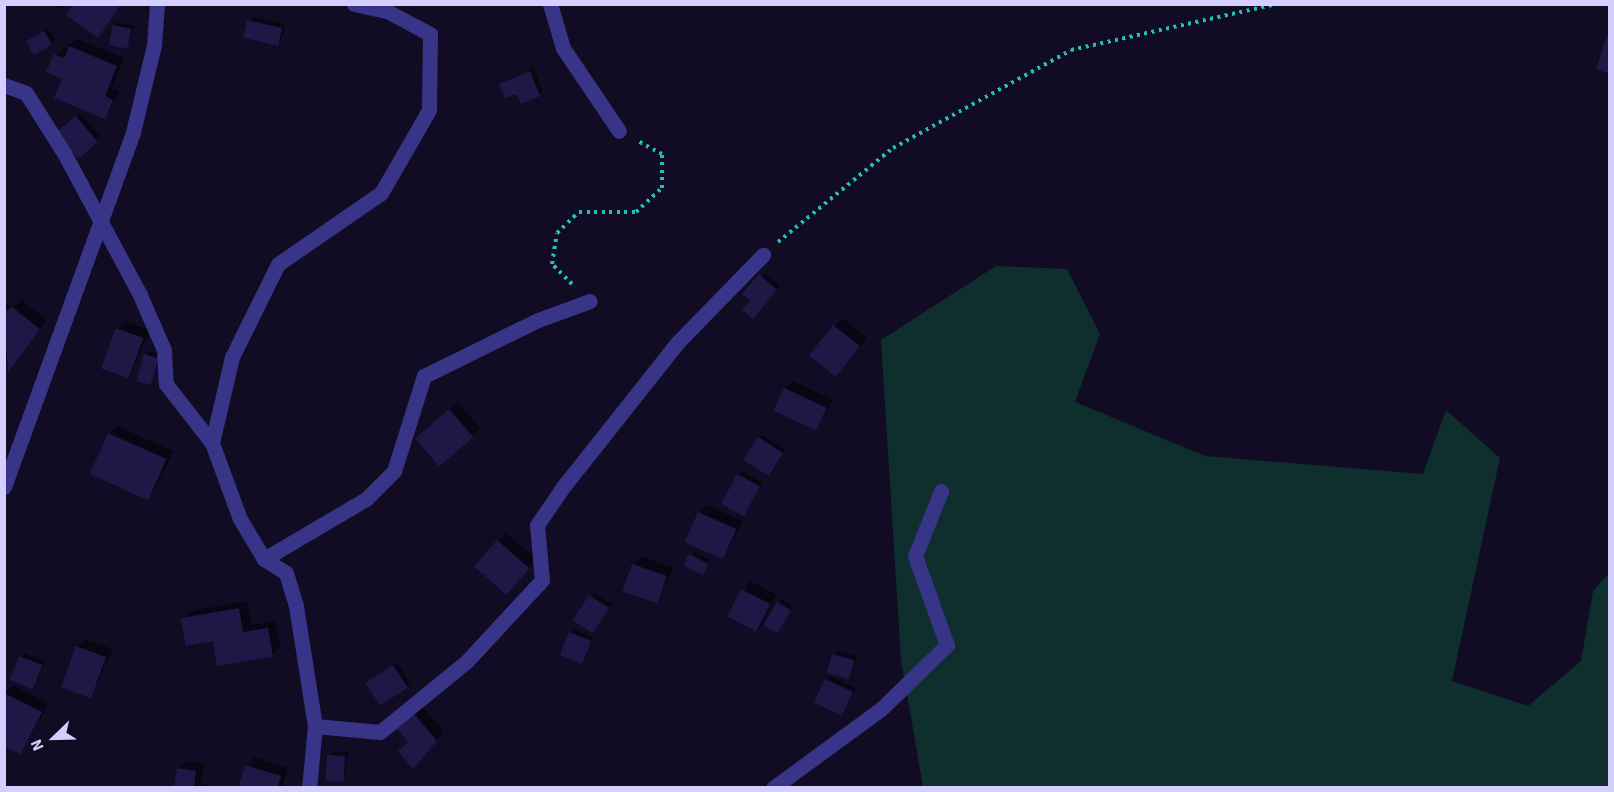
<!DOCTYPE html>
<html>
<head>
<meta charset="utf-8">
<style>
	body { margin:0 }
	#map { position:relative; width:1614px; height:792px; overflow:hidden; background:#110c24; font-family:"Source Sans 3",sans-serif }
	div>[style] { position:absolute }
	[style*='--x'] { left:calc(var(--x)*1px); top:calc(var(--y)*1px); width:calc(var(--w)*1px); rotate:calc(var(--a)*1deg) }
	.green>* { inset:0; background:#0f2e2e }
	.shadow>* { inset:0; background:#0007; transform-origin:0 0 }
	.building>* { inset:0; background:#211746; transform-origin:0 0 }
	.path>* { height:4px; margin-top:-2px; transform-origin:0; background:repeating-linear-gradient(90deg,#25bdb6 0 3px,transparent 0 7.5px) }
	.minor>* { height:15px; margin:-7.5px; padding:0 7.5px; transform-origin:7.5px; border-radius:7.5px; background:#383487 }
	span { translate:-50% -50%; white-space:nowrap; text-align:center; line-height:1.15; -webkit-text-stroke:4.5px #110c24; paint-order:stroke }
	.frame { position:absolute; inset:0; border:6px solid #d5cfff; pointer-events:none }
	.north { position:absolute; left:24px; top:708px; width:60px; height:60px; -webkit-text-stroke:4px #110c24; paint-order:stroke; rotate:247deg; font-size:16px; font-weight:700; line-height:24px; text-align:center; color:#d5cfff }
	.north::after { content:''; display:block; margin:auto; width:21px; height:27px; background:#d5cfff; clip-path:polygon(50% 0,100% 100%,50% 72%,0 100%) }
</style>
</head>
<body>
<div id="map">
	<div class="green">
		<i style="clip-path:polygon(996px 266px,1067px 269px,1100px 334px,1075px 402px,1205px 456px,1423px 474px,1446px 410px,1500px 458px,1452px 681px,1528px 706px,1581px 661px,1593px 591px,1609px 573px,1609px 787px,923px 787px,901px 659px,881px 340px)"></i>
	</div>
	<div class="shadow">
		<i style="clip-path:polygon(54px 4px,65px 4px,61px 9px)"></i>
		<i style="clip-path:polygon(75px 4px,122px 4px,97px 36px)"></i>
		<i style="clip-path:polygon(252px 17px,285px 24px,281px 40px,244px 37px)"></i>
		<i style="clip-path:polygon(118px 22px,135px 26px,127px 47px,114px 26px)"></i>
		<i style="clip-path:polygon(48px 28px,55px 40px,51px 44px,28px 42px)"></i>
		<i style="clip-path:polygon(78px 39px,124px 58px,112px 88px,120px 91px,105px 117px,64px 78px,55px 55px)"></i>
		<i style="clip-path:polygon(534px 68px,543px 91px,539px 95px,500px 84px)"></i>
		<i style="clip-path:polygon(80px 113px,101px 137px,78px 158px,61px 130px)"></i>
		<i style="clip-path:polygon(763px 272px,780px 285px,757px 314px,752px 300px)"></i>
		<i style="clip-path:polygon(21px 300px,47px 320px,7px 370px,4px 302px,14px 307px)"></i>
		<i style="clip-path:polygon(842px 318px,867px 338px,837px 375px,834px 326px)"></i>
		<i style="clip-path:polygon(125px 321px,150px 330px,129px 377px,117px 329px)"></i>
		<i style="clip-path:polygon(149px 351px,160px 354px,150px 383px,145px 355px)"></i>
		<i style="clip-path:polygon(793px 381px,833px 400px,815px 429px,785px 389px)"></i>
		<i style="clip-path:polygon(458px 402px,480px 428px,472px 436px,424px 430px)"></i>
		<i style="clip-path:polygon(117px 426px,174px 451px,150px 498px,109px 434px)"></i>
		<i style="clip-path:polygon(762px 435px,786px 449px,773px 470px,759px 438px)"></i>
		<i style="clip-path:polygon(742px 472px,763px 482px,745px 515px,738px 475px)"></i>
		<i style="clip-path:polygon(707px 505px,743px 521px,723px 557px,699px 513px)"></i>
		<i style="clip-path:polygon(506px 533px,536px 559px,514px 585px,498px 541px)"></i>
		<i style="left:694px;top:551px;width:19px;height:17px;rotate:28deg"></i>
		<i style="clip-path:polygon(641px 556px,674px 568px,657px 602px,633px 564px)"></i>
		<i style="left:750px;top:581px;width:30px;height:41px;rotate:27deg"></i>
		<i style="clip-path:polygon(594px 593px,612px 604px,596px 628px,590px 596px)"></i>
		<i style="left:782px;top:599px;width:13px;height:31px;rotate:32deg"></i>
		<i style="clip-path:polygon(247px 601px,251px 625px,275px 621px,280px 647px,272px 656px,214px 640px,183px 619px,191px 611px)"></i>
		<i style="clip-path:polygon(574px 629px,593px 637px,581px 662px,571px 633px)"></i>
		<i style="clip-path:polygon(85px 639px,113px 649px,91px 696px,77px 647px)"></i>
		<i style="clip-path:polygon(837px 651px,857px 656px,849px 677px,833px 655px)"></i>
		<i style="left:24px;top:653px;width:22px;height:29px;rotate:21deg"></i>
		<i style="clip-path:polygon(397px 662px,410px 683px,407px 686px,370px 680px)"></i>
		<i style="clip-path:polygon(830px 676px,856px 688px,843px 714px,826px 680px)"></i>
		<i style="clip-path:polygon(13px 685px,49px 704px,21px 752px,4px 693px)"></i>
		<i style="clip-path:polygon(421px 705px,444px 732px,421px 759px,397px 727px)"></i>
		<i style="clip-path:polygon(333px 752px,348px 752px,344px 780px,329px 756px)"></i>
		<i style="clip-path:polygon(254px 757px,288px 768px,282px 788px,239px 788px)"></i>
		<i style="clip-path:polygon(186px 761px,204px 763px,200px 784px,222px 788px,176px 788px,178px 769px)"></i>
	</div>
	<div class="building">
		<i style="clip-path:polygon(73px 4px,121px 4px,98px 38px,66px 15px)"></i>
		<i style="left:247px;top:20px;width:36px;height:18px;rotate:13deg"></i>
		<i style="left:113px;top:25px;width:19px;height:20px;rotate:12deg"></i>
		<i style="left:44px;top:31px;width:16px;height:21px;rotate:60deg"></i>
		<i style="clip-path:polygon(1607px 36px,1610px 37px,1610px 74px,1596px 69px)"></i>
		<i style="clip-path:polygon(69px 46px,117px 66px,105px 96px,113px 100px,105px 119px,54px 98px,62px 79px,46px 72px,54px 54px,64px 58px)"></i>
		<i style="clip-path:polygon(530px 71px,540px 96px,521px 104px,516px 94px,505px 98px,499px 84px)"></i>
		<i style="left:76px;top:116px;width:34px;height:26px;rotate:50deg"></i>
		<i style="clip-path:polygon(759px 274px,777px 290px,753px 319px,742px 310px,750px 301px,742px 294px)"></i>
		<i style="clip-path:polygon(12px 307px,40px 329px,8px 372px,4px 313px)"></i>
		<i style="left:833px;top:325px;width:34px;height:39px;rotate:38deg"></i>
		<i style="left:116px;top:328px;width:29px;height:43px;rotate:20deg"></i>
		<i style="left:144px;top:354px;width:15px;height:28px;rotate:16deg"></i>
		<i style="left:784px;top:388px;width:47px;height:25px;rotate:25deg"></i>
		<i style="left:449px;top:409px;width:37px;height:45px;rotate:49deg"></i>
		<i style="left:108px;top:433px;width:64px;height:45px;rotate:24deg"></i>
		<i style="left:758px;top:437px;width:30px;height:27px;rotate:33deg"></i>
		<i style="left:737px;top:474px;width:26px;height:34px;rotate:28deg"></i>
		<i style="left:698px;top:512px;width:42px;height:33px;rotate:24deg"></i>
		<i style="left:497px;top:540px;width:43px;height:35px;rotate:41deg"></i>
		<i style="left:689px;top:554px;width:22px;height:13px;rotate:27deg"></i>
		<i style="left:632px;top:564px;width:37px;height:29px;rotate:19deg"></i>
		<i style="left:741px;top:589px;width:33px;height:31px;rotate:27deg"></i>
		<i style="left:589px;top:595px;width:24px;height:30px;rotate:33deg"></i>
		<i style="left:777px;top:602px;width:16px;height:27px;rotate:30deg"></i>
		<i style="clip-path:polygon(239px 608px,243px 632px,268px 628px,273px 657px,217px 666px,213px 641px,186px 646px,181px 618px)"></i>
		<i style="left:569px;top:632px;width:24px;height:25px;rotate:22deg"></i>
		<i style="left:76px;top:646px;width:32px;height:44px;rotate:20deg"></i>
		<i style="left:832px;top:654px;width:23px;height:20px;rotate:15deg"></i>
		<i style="left:19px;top:656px;width:25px;height:26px;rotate:21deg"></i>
		<i style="left:393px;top:665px;width:27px;height:33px;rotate:57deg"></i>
		<i style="left:825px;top:679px;width:31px;height:26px;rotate:25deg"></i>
		<i style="clip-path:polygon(4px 693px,42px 712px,21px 754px,4px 747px)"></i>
		<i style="clip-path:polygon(413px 712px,437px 741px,413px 769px,398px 751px,408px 742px,395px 726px)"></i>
		<i style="left:327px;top:755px;width:18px;height:26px;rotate:3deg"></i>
		<i style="clip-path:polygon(245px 765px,281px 776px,277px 788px,238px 788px)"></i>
		<i style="clip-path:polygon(177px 768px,196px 771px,194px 788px,174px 788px)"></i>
	</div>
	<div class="path">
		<i style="--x:778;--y:242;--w:149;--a:-39.3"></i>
		<i style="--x:893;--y:148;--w:203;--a:-28.8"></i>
		<i style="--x:1071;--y:50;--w:211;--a:-12.6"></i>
		<i style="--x:572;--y:284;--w:28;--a:-135"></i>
		<i style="--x:552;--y:264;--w:31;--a:-81"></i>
		<i style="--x:557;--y:233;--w:30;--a:-44"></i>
		<i style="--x:579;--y:212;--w:57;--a:0"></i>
		<i style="--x:636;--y:212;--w:35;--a:-43"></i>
		<i style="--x:662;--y:188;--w:34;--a:-90"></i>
		<i style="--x:662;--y:154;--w:27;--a:-152"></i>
	</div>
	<div class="minor">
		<i style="--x:354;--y:4;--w:34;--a:12"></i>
		<i style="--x:387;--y:11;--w:49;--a:28.1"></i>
		<i style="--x:430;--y:34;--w:76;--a:90.8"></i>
		<i style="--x:429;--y:110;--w:96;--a:120"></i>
		<i style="--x:381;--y:193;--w:125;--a:145.4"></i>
		<i style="--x:278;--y:264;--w:104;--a:116.3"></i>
		<i style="--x:232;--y:357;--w:88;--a:103.1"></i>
		<i style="--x:212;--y:443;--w:81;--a:69.8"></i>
		<i style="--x:240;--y:519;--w:47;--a:59"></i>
		<i style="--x:264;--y:559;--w:118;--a:-30.5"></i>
		<i style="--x:366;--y:499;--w:40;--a:-45"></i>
		<i style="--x:394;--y:471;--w:100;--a:-72.5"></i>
		<i style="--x:424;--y:376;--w:127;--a:-26.2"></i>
		<i style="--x:538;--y:320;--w:55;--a:-20.1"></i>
		<i style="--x:550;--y:4;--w:46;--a:73.5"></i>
		<i style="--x:563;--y:48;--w:100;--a:56"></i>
		<i style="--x:4;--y:85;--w:23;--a:20"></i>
		<i style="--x:26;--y:93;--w:71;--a:57.7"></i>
		<i style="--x:64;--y:153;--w:161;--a:61.8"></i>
		<i style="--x:140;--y:295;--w:60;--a:66.4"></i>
		<i style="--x:164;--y:350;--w:34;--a:87"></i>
		<i style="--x:166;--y:384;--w:75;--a:52.1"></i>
		<i style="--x:4;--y:487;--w:378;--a:-70"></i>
		<i style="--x:133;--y:132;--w:89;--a:-76.4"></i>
		<i style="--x:154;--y:45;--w:41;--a:-85.8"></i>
		<i style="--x:264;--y:559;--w:26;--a:32"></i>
		<i style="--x:286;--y:573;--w:34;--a:73"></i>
		<i style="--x:296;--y:606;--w:121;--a:81"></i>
		<i style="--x:315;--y:726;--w:62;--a:95.5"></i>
		<i style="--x:315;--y:726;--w:65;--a:5.3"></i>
		<i style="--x:380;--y:732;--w:112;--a:-39.2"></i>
		<i style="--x:467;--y:661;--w:110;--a:-47.2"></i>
		<i style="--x:542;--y:580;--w:55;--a:-95.2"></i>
		<i style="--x:537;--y:525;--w:46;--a:-55.6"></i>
		<i style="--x:563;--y:487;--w:185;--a:-51.6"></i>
		<i style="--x:678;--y:342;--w:122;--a:-45.7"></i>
		<i style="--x:773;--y:788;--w:134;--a:-36.2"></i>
		<i style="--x:881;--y:709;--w:92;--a:-44.1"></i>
		<i style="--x:947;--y:645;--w:95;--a:-109.8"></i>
		<i style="--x:915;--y:556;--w:70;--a:-68.2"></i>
	</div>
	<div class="frame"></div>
	<div class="north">N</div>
</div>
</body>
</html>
